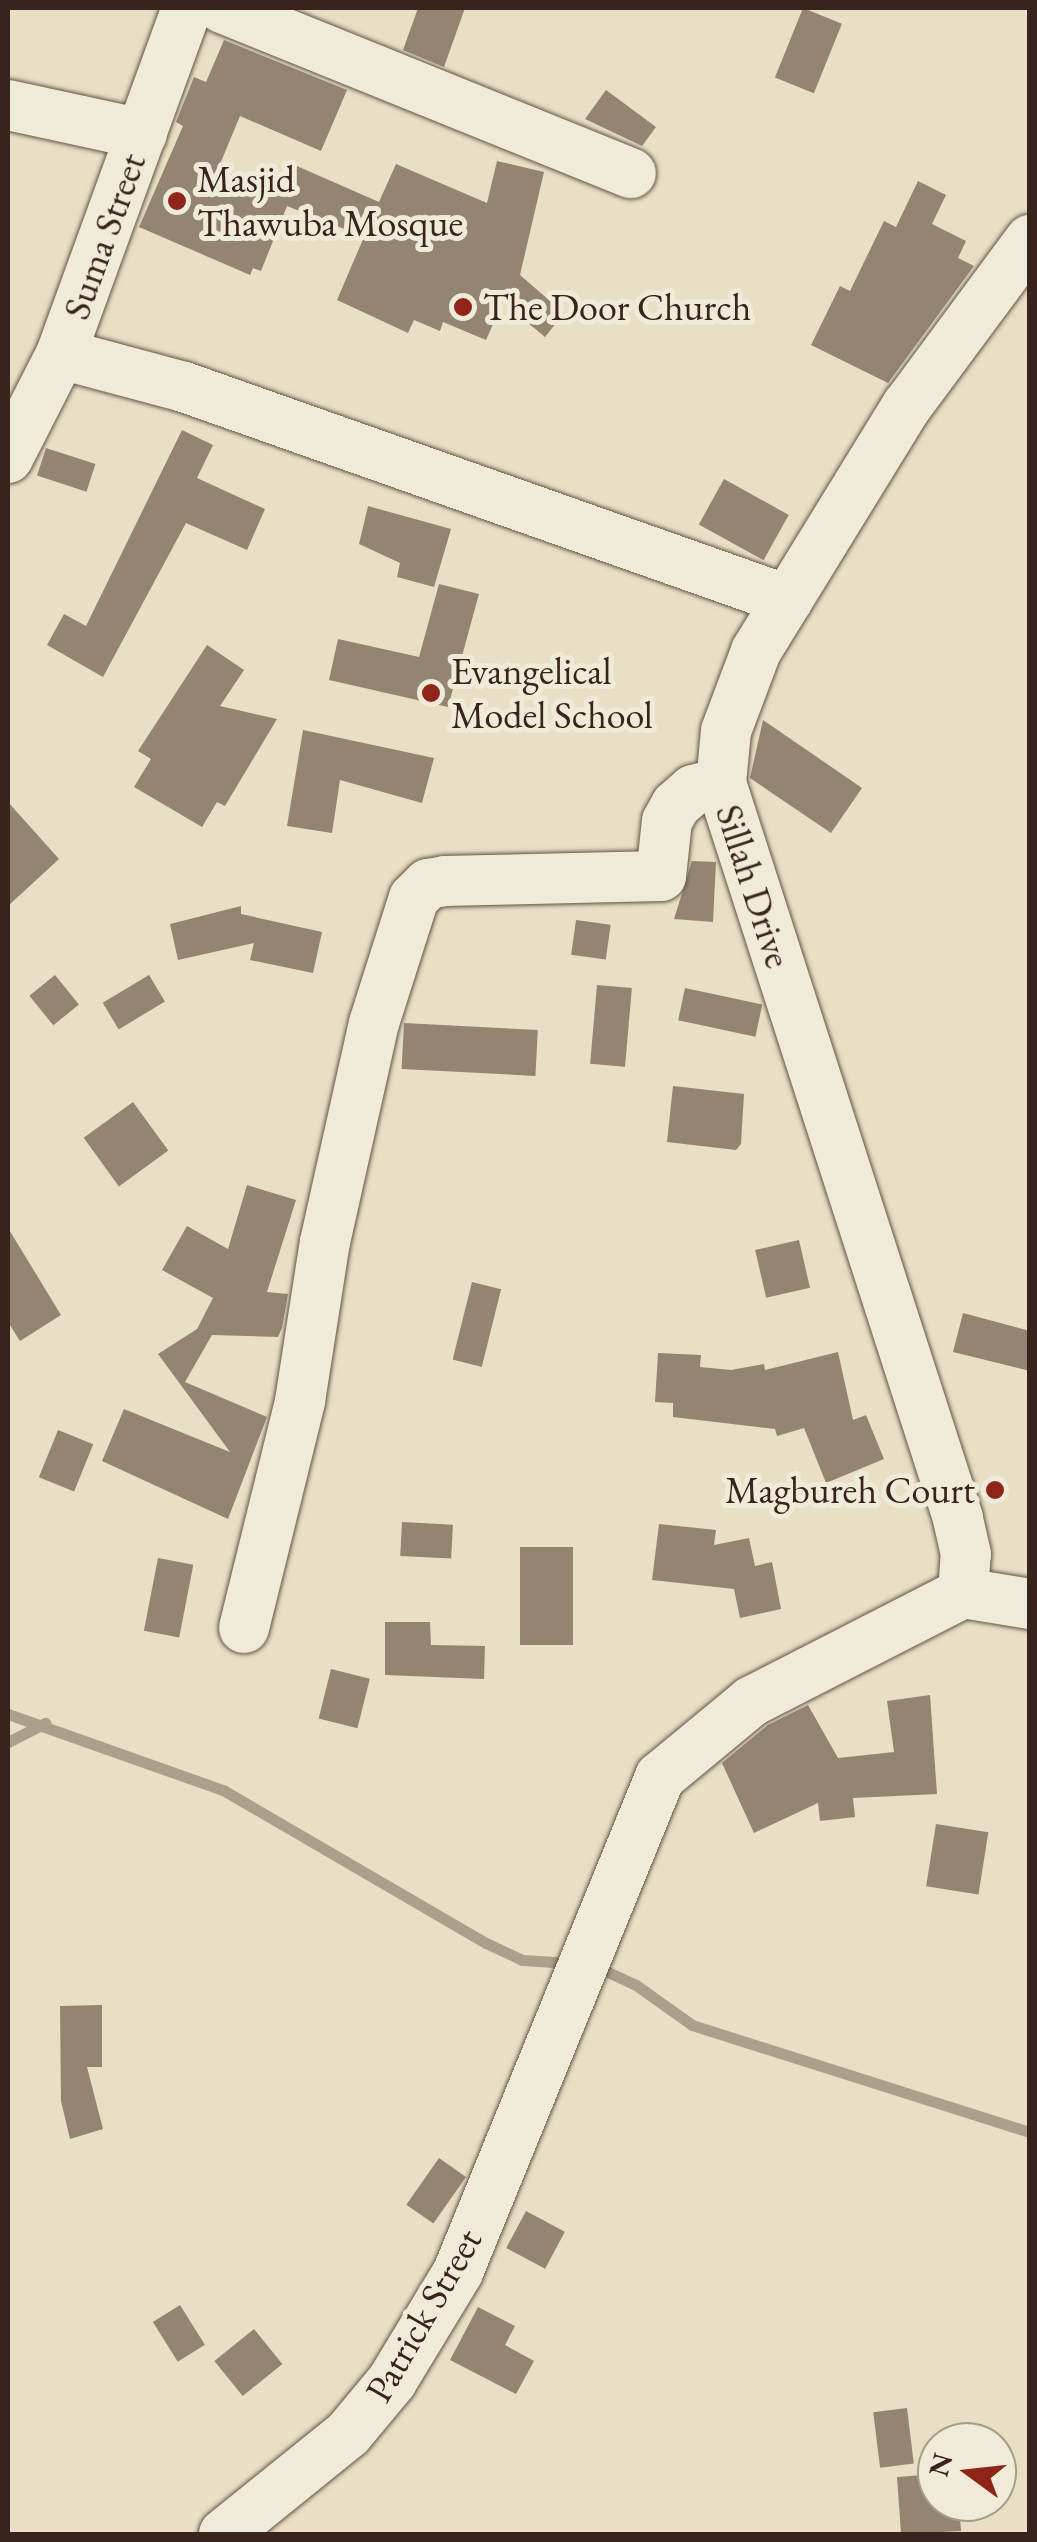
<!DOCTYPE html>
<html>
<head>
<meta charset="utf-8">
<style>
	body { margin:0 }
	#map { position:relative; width:1037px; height:2542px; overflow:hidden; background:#e8dfc4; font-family:"EB Garamond",serif }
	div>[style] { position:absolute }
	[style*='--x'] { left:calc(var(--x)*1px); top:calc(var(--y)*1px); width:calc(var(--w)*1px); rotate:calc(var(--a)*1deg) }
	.stream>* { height:11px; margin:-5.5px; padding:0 5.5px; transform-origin:5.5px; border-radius:5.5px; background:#ac9f8b }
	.building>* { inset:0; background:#948573; transform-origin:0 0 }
	.roads { filter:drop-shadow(0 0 2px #645346) drop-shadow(0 0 2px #645346) }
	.minor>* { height:50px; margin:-25px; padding:0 25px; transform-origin:25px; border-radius:25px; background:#f0ead9 }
	.dots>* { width:28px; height:28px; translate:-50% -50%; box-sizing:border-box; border:5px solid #f0ead9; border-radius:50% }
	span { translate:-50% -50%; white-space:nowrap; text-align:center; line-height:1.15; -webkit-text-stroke:10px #f0ead9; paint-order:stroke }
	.poi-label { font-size:38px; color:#38241c }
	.left { translate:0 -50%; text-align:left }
	.right { translate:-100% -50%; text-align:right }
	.street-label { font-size:38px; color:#38241c }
	.frame { position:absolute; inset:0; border:10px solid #38241c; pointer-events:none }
	.north { position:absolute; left:917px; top:2422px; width:100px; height:100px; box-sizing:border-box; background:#f0ead9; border:2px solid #a69b8d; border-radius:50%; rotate:285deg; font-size:28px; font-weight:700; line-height:40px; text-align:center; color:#38241c }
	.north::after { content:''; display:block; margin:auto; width:35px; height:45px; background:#8f2418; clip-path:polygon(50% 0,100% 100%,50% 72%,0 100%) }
</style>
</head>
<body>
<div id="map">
	<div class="stream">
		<i style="--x:8;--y:1714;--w:228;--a:19.5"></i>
		<i style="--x:223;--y:1790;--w:304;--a:30.2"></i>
		<i style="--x:486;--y:1943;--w:40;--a:25"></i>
		<i style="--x:522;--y:1960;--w:47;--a:3.7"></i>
		<i style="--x:8;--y:1742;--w:42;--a:-27.2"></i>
		<i style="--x:597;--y:1967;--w:43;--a:24.8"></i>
		<i style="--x:636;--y:1985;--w:69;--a:35.5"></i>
		<i style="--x:692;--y:2025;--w:355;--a:17.6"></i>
	</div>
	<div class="building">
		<i style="clip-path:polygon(418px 8px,465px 8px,444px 67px,403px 50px)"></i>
		<i style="left:803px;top:8px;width:42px;height:75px;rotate:22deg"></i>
		<i style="clip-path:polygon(224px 40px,347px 90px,321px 151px,240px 116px,218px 169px,277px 194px,290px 163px,379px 202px,396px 164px,487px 203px,497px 161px,544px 172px,520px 275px,564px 313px,545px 337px,503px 302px,486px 340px,443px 322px,440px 331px,414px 320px,408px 333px,337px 300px,364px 237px,287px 206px,261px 271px,253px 268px,250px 275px,139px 227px,183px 126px,176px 122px,194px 77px,206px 82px)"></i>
		<i style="clip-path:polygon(606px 90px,656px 127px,642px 146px,585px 119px)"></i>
		<i style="clip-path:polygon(918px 181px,946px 195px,932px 224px,966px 241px,958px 258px,974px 266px,888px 383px,811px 345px,840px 286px,850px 291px,884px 221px,896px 227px)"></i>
		<i style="clip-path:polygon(182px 430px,213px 445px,197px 478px,265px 509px,247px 550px,186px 523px,103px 677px,47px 645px,64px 614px,86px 626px)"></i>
		<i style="left:46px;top:448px;width:52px;height:29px;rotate:18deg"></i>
		<i style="left:724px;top:479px;width:74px;height:52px;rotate:29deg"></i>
		<i style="clip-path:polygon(368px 506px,451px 529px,434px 587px,397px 577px,400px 563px,359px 544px)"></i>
		<i style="clip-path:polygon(439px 584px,479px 594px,448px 707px,329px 680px,338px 639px,419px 657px)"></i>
		<i style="clip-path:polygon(207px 645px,244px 670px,220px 706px,277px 719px,225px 806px,217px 802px,202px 827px,134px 787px,151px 759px,138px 751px)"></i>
		<i style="clip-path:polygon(763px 720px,862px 788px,831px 833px,750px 778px)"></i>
		<i style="clip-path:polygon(303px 730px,434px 758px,422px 803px,340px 780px,332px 833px,287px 826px)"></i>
		<i style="clip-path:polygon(8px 802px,59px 859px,8px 906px)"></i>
		<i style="clip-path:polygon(692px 861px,716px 862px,713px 922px,674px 919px)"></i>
		<i style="clip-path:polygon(241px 906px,241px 914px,322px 932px,313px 973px,250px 960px,254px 943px,178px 960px,170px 924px)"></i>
		<i style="left:576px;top:920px;width:35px;height:35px;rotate:8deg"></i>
		<i style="left:55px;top:975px;width:38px;height:33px;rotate:51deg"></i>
		<i style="left:149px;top:975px;width:31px;height:54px;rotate:59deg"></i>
		<i style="left:597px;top:985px;width:35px;height:79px;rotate:5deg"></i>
		<i style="left:685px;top:988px;width:79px;height:33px;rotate:12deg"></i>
		<i style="left:404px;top:1023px;width:134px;height:46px;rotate:3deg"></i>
		<i style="clip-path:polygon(673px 1086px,744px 1094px,741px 1144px,736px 1150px,667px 1142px)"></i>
		<i style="left:133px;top:1102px;width:60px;height:61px;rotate:54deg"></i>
		<i style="clip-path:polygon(247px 1185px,296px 1200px,267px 1292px,288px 1294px,282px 1328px,278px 1337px,212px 1335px,185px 1382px,267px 1417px,228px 1519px,102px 1461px,124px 1409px,230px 1452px,158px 1354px,197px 1329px,213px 1298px,162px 1270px,187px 1226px,228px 1249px)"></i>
		<i style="clip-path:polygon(8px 1228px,61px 1315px,20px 1341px,8px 1322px)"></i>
		<i style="left:799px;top:1240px;width:49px;height:45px;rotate:77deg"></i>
		<i style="left:472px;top:1282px;width:30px;height:80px;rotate:14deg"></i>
		<i style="clip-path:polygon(963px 1313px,1030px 1331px,1030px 1371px,953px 1352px)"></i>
		<i style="clip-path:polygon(838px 1352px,853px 1420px,866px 1415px,884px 1459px,826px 1483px,804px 1428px,777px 1436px,775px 1429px,673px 1417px,673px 1403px,655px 1402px,658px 1353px,701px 1355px,700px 1367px,731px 1370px,764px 1364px,765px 1370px)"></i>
		<i style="left:58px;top:1430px;width:38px;height:51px;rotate:22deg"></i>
		<i style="left:402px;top:1522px;width:51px;height:34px;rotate:3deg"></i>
		<i style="clip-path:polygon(659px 1524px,716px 1530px,714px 1545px,749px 1538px,755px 1566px,772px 1562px,781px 1609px,740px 1618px,734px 1589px,652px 1580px)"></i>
		<i style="left:520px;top:1547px;width:53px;height:98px"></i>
		<i style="left:158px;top:1558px;width:36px;height:74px;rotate:11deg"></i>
		<i style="clip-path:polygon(385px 1622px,430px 1622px,431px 1645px,485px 1646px,484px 1679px,385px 1675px)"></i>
		<i style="left:331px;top:1669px;width:40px;height:51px;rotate:14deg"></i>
		<i style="clip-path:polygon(930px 1695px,937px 1794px,853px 1798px,855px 1817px,820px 1821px,818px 1803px,754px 1833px,722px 1763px,768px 1725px,808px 1705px,838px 1758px,894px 1752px,887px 1701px)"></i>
		<i style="left:936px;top:1824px;width:53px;height:63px;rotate:9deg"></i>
		<i style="clip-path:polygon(102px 2005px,102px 2067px,87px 2067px,103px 2129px,70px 2139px,61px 2101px,60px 2006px)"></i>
		<i style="left:439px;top:2158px;width:33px;height:57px;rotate:35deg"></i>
		<i style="left:526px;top:2211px;width:44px;height:42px;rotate:28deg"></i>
		<i style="left:180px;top:2305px;width:47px;height:32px;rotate:58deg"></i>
		<i style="clip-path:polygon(478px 2307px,515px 2326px,505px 2345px,534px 2361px,516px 2394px,450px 2360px)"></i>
		<i style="left:254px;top:2329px;width:45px;height:51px;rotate:51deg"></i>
		<i style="left:907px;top:2408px;width:56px;height:34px;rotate:83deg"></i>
		<i style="clip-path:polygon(937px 2474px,937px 2502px,959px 2502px,961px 2531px,901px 2534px,897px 2477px)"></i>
	</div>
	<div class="roads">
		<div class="minor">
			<i style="--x:222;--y:8;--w:441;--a:22"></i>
			<i style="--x:8;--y:105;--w:137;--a:12.2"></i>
			<i style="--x:61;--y:354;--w:127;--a:15"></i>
			<i style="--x:184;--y:387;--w:640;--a:19.45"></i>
			<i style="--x:8;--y:458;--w:117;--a:-63"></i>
			<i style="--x:61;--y:354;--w:368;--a:-70"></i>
			<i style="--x:963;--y:1593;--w:39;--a:-86"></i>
			<i style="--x:966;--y:1554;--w:37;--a:-103"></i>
			<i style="--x:958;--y:1518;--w:772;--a:-107.87"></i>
			<i style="--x:721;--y:783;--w:52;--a:-84.5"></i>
			<i style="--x:726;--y:731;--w:85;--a:-69.4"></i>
			<i style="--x:756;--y:651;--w:288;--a:-58.4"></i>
			<i style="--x:907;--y:406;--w:207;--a:-53.5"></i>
			<i style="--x:963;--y:1593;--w:68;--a:9.3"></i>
			<i style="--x:244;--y:1628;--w:234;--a:-76.1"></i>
			<i style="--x:300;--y:1401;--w:161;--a:-81.1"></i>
			<i style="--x:325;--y:1242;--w:224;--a:-77.4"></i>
			<i style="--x:374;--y:1023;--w:131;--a:-72.3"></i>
			<i style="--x:414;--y:898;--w:20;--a:-45"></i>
			<i style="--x:428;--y:884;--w:17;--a:-10"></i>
			<i style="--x:445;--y:881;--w:216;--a:-1.3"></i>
			<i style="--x:661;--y:876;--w:55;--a:-83.8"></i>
			<i style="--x:667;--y:821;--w:18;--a:-61"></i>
			<i style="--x:676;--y:805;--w:23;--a:-41"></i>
			<i style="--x:693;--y:790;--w:29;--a:-14"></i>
			<i style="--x:224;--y:2534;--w:159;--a:-38.9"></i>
			<i style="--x:348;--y:2434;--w:69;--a:-50.3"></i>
			<i style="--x:392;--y:2381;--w:127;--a:-58.8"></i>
			<i style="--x:458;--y:2272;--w:535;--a:-67.8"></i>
			<i style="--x:660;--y:1777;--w:119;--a:-39.6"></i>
			<i style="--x:752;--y:1701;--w:237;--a:-27.1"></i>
		</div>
	</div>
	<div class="dots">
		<i style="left:177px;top:201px;background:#8f2418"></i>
		<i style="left:463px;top:307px;background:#8f2418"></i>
		<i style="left:431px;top:693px;background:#8f2418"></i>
		<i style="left:995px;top:1490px;background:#8f2418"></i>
	</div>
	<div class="poi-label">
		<span class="left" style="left:197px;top:201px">Masjid<br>Thawuba Mosque</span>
		<span class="left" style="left:483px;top:307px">The Door Church</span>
		<span class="left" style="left:451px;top:693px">Evangelical<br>Model School</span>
		<span class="right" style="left:975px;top:1490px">Magbureh Court</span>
	</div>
	<div class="street-label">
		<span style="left:104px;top:236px;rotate:-70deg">Suma Street</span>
		<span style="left:754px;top:886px;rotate:72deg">Sillah Drive</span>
		<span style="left:423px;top:2315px;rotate:-60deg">Patrick Street</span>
	</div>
	<div class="frame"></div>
	<div class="north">N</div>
</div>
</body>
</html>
